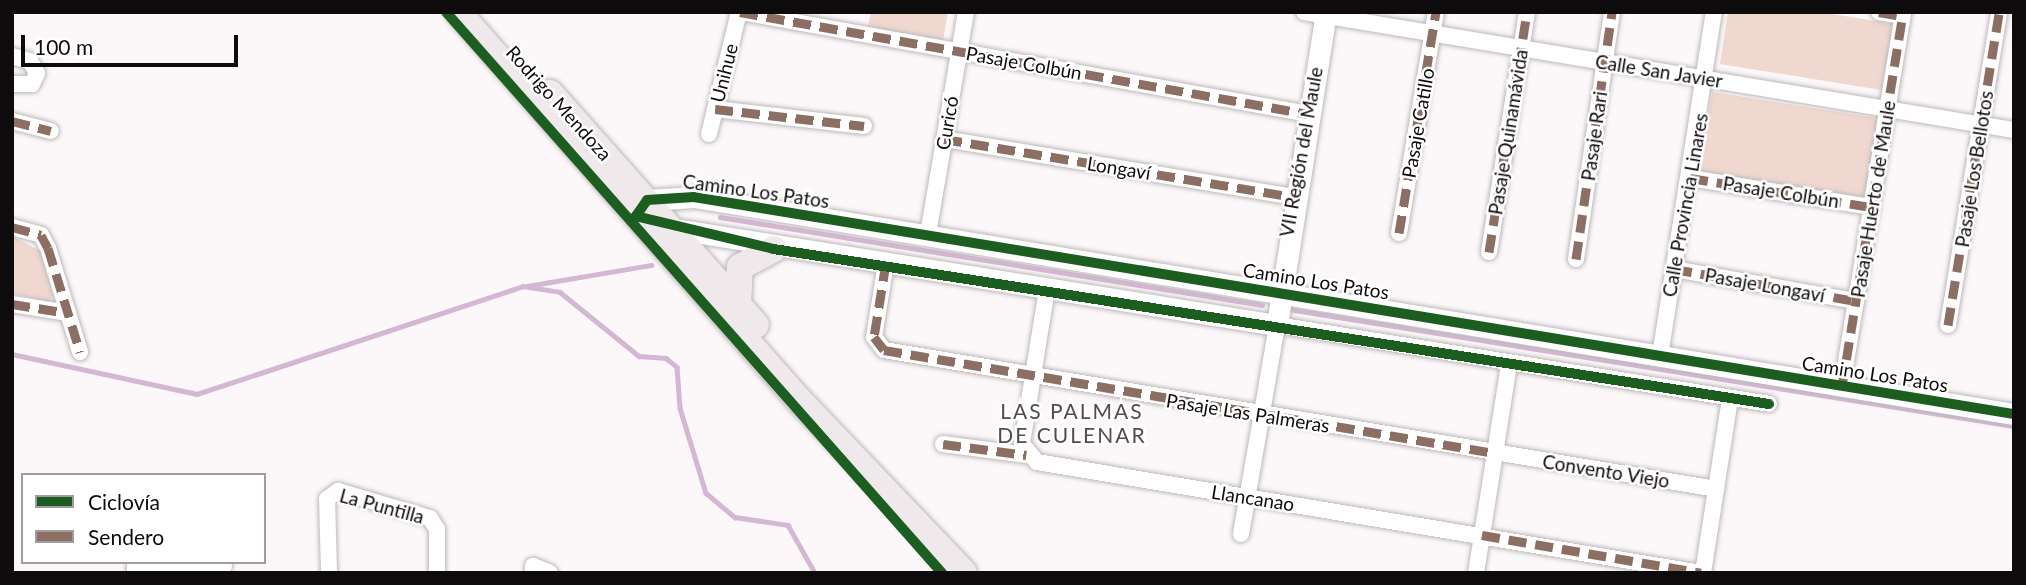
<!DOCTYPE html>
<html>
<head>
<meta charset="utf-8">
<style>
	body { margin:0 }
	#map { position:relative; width:2026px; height:585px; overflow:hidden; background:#fcf7f8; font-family:Lato,sans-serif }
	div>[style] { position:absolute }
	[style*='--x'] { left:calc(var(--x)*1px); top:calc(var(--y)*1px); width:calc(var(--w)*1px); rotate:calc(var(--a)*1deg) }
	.green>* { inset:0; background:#f0d8d0; transform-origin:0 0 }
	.stream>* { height:4.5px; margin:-2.25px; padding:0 2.25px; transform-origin:2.25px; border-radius:2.25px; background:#d4b7d2 }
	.roads { filter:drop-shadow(0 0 2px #bdb9ba) drop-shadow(0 0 2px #bdb9ba) }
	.minor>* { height:16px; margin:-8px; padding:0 8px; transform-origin:8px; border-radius:8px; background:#fffefe }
	.tertiary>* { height:21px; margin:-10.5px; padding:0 10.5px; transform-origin:10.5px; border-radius:10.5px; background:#fffefe }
	.primary>* { height:26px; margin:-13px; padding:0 13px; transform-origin:13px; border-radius:13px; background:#f0e9ec }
	.quiet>* { height:9px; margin-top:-4.5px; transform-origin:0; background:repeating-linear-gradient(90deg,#8d6e63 0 18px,transparent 0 27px) }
	.cycleway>* { height:10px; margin:-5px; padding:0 5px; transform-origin:5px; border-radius:5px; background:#1b5e20 }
	span { translate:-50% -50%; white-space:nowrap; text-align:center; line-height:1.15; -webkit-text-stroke:5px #fff; paint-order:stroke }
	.street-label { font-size:19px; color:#0e0b0c }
	.neighbourhood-label { font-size:21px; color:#534c4d; letter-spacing:2px }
	.frame { position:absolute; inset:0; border:14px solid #0e0b0c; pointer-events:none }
	.legend { position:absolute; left:21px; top:473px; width:245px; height:91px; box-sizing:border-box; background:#fff; border:2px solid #9f9d9e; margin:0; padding:9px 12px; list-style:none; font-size:21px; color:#0e0b0c }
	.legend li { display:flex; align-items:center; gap:14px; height:35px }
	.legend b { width:35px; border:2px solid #9f9d9e }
	.scale { position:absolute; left:21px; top:35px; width:217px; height:32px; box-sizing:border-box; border:4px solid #0e0b0c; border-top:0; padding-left:9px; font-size:21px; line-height:24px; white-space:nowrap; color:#0e0b0c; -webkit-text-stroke:5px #fff; paint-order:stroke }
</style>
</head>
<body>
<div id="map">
	<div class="green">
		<i style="clip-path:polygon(871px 12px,948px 12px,943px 40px,868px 27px)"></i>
		<i style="clip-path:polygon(1728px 12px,1820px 12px,1894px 24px,1881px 90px,1720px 64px)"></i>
		<i style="left:1712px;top:92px;width:170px;height:81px;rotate:9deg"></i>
		<i style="clip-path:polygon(12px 236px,40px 251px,53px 296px,49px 302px,12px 293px)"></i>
	</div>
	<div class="stream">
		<i style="--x:720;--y:217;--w:549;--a:9.22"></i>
		<i style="--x:527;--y:286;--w:126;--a:-9.6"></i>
		<i style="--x:1288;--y:309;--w:735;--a:9.15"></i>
		<i style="--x:12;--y:354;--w:189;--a:12.2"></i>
		<i style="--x:197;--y:394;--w:343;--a:-18.3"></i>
		<i style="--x:523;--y:286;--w:37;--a:9"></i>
		<i style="--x:560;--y:292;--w:102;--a:39"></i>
		<i style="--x:639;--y:356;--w:27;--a:4"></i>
		<i style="--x:666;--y:358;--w:14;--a:39"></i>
		<i style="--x:677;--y:367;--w:41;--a:85.8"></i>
		<i style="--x:680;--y:408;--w:89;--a:73"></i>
		<i style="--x:706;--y:493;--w:38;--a:40"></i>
		<i style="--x:735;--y:517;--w:54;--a:8.6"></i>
		<i style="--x:788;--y:525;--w:55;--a:60.6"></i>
	</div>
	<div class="roads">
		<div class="minor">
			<i style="--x:740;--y:12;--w:577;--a:10.18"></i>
			<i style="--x:1304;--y:12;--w:720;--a:9.44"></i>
			<i style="--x:1879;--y:12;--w:23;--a:10"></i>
			<i style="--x:12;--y:56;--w:19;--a:16"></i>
			<i style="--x:30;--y:61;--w:14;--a:60"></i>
			<i style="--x:37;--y:73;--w:12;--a:114"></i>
			<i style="--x:32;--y:84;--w:20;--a:180"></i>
			<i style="--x:715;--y:109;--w:150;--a:6.5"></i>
			<i style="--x:12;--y:121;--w:40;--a:14.4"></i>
			<i style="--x:709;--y:134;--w:126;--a:-76.2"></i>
			<i style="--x:944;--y:139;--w:354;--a:9.4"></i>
			<i style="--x:1690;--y:178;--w:184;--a:9.1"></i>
			<i style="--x:12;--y:227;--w:30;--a:15"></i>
			<i style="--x:41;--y:235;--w:15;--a:62"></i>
			<i style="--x:48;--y:248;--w:109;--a:72.9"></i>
			<i style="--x:1399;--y:233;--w:224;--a:-80.5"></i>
			<i style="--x:928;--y:234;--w:225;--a:-80.3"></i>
			<i style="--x:1489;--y:252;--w:243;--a:-81"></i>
			<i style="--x:1576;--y:259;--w:250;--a:-81.7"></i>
			<i style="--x:886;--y:263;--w:75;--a:99.2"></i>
			<i style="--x:874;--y:337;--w:16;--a:52"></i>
			<i style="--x:884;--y:350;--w:844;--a:9.48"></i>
			<i style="--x:1674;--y:269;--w:185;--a:10"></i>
			<i style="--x:1047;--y:289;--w:157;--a:99.2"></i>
			<i style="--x:1022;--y:444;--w:23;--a:50"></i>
			<i style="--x:1037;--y:462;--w:673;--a:9.49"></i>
			<i style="--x:12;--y:304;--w:57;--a:9.1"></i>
			<i style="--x:1948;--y:325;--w:317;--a:-80.7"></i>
			<i style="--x:1660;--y:356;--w:348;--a:-81.1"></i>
			<i style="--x:1842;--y:386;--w:379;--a:-80.7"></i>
			<i style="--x:943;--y:444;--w:84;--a:7.5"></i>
			<i style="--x:1241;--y:534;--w:212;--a:-80.2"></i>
			<i style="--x:1277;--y:325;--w:498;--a:9.1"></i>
			<i style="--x:135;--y:573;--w:6;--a:-90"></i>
			<i style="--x:135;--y:567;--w:89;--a:-0.6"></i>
			<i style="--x:329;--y:573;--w:74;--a:-91.5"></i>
			<i style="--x:327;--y:499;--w:14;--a:-36"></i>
			<i style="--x:338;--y:491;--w:96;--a:16.4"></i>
			<i style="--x:430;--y:518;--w:13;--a:58"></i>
			<i style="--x:437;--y:529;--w:44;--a:90"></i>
			<i style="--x:533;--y:573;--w:7;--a:-90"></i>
			<i style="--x:533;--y:566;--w:18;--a:22"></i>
			<i style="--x:1476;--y:573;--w:212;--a:-81"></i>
			<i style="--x:1703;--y:573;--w:177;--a:-81.2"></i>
		</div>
		<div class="tertiary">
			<i style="--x:638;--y:210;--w:13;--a:-48"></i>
			<i style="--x:647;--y:200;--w:47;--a:-3.7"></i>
			<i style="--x:694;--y:197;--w:1338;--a:9.34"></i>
			<i style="--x:663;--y:227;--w:622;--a:9.07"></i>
			<i style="--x:1277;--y:325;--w:317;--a:-81.1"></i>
		</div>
		<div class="primary">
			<i style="--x:458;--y:12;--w:515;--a:48.7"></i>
			<i style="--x:798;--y:399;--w:240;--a:46.3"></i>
			<i style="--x:550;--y:93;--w:310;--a:48.4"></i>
			<i style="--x:738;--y:303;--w:36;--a:-87"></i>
			<i style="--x:740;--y:267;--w:38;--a:-28"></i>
		</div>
	</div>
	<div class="quiet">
		<i style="--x:740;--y:12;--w:577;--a:10.18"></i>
		<i style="--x:1879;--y:12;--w:23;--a:10"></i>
		<i style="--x:715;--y:109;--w:150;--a:6.5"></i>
		<i style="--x:12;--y:121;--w:40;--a:14.4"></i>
		<i style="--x:944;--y:139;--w:354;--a:9.4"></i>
		<i style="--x:1690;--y:178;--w:184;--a:9.1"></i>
		<i style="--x:12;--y:227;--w:30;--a:15"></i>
		<i style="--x:41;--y:235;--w:15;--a:62"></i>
		<i style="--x:48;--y:248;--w:109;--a:72.9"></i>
		<i style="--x:1399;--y:233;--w:224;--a:-80.5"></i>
		<i style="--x:1489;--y:252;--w:243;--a:-81"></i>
		<i style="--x:1576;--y:259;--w:250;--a:-81.7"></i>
		<i style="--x:886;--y:263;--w:75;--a:99.2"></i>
		<i style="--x:874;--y:337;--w:16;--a:52"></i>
		<i style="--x:884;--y:350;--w:620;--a:9.57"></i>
		<i style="--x:1674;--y:269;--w:185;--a:10"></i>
		<i style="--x:12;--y:304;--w:57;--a:9.1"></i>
		<i style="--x:1948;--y:325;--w:317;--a:-80.7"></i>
		<i style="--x:1842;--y:386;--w:379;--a:-80.7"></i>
		<i style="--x:943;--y:444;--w:84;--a:7.5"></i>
		<i style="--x:1482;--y:535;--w:222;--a:9.8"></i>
	</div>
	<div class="cycleway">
		<i style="--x:446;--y:12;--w:749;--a:48.52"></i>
		<i style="--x:1769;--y:404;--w:1007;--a:-171.15"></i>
		<i style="--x:774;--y:249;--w:142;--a:-166.6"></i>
		<i style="--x:636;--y:216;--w:19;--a:-55"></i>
		<i style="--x:647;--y:200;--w:47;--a:-3.7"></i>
		<i style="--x:694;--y:197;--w:1338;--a:9.34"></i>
	</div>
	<div class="street-label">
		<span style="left:1024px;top:63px;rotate:10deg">Pasaje Colbún</span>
		<span style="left:1659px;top:71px;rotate:9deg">Calle San Javier</span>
		<span style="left:724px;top:73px;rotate:-76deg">Unihue</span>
		<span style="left:559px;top:103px;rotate:48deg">Rodrigo Mendoza</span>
		<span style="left:947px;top:123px;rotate:-80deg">Curicó</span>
		<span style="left:1418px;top:123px;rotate:-80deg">Pasaje Catillo</span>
		<span style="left:1508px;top:132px;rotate:-81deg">Pasaje Quinamávida</span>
		<span style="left:1594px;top:136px;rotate:-82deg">Pasaje Rari</span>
		<span style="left:1301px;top:152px;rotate:-80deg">VII Región del Maule</span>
		<span style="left:1119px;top:168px;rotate:9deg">Longaví</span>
		<span style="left:1974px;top:169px;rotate:-81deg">Pasaje Los Bellotos</span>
		<span style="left:756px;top:191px;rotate:8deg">Camino Los Patos</span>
		<span style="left:1781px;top:192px;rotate:9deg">Pasaje Colbún</span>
		<span style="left:1873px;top:199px;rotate:-81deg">Pasaje Huerto de Maule</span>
		<span style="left:1685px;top:205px;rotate:-80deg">Calle Provincia Linares</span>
		<span style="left:1316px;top:281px;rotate:9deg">Camino Los Patos</span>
		<span style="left:1765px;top:285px;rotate:10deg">Pasaje Longaví</span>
		<span style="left:1875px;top:374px;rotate:9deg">Camino Los Patos</span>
		<span style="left:1248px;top:413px;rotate:9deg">Pasaje Las Palmeras</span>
		<span style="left:1606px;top:471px;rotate:9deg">Convento Viejo</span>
		<span style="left:1253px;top:498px;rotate:9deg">Llancanao</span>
		<span style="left:382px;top:506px;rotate:15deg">La Puntilla</span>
	</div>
	<div class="neighbourhood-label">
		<span style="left:1072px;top:423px">LAS PALMAS<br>DE CULENAR</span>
	</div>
	<div class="frame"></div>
	<ul class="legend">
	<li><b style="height:9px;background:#1b5e20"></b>Ciclovía</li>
	<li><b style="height:9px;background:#8d6e63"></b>Sendero</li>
	</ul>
	<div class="scale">100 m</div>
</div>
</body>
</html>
